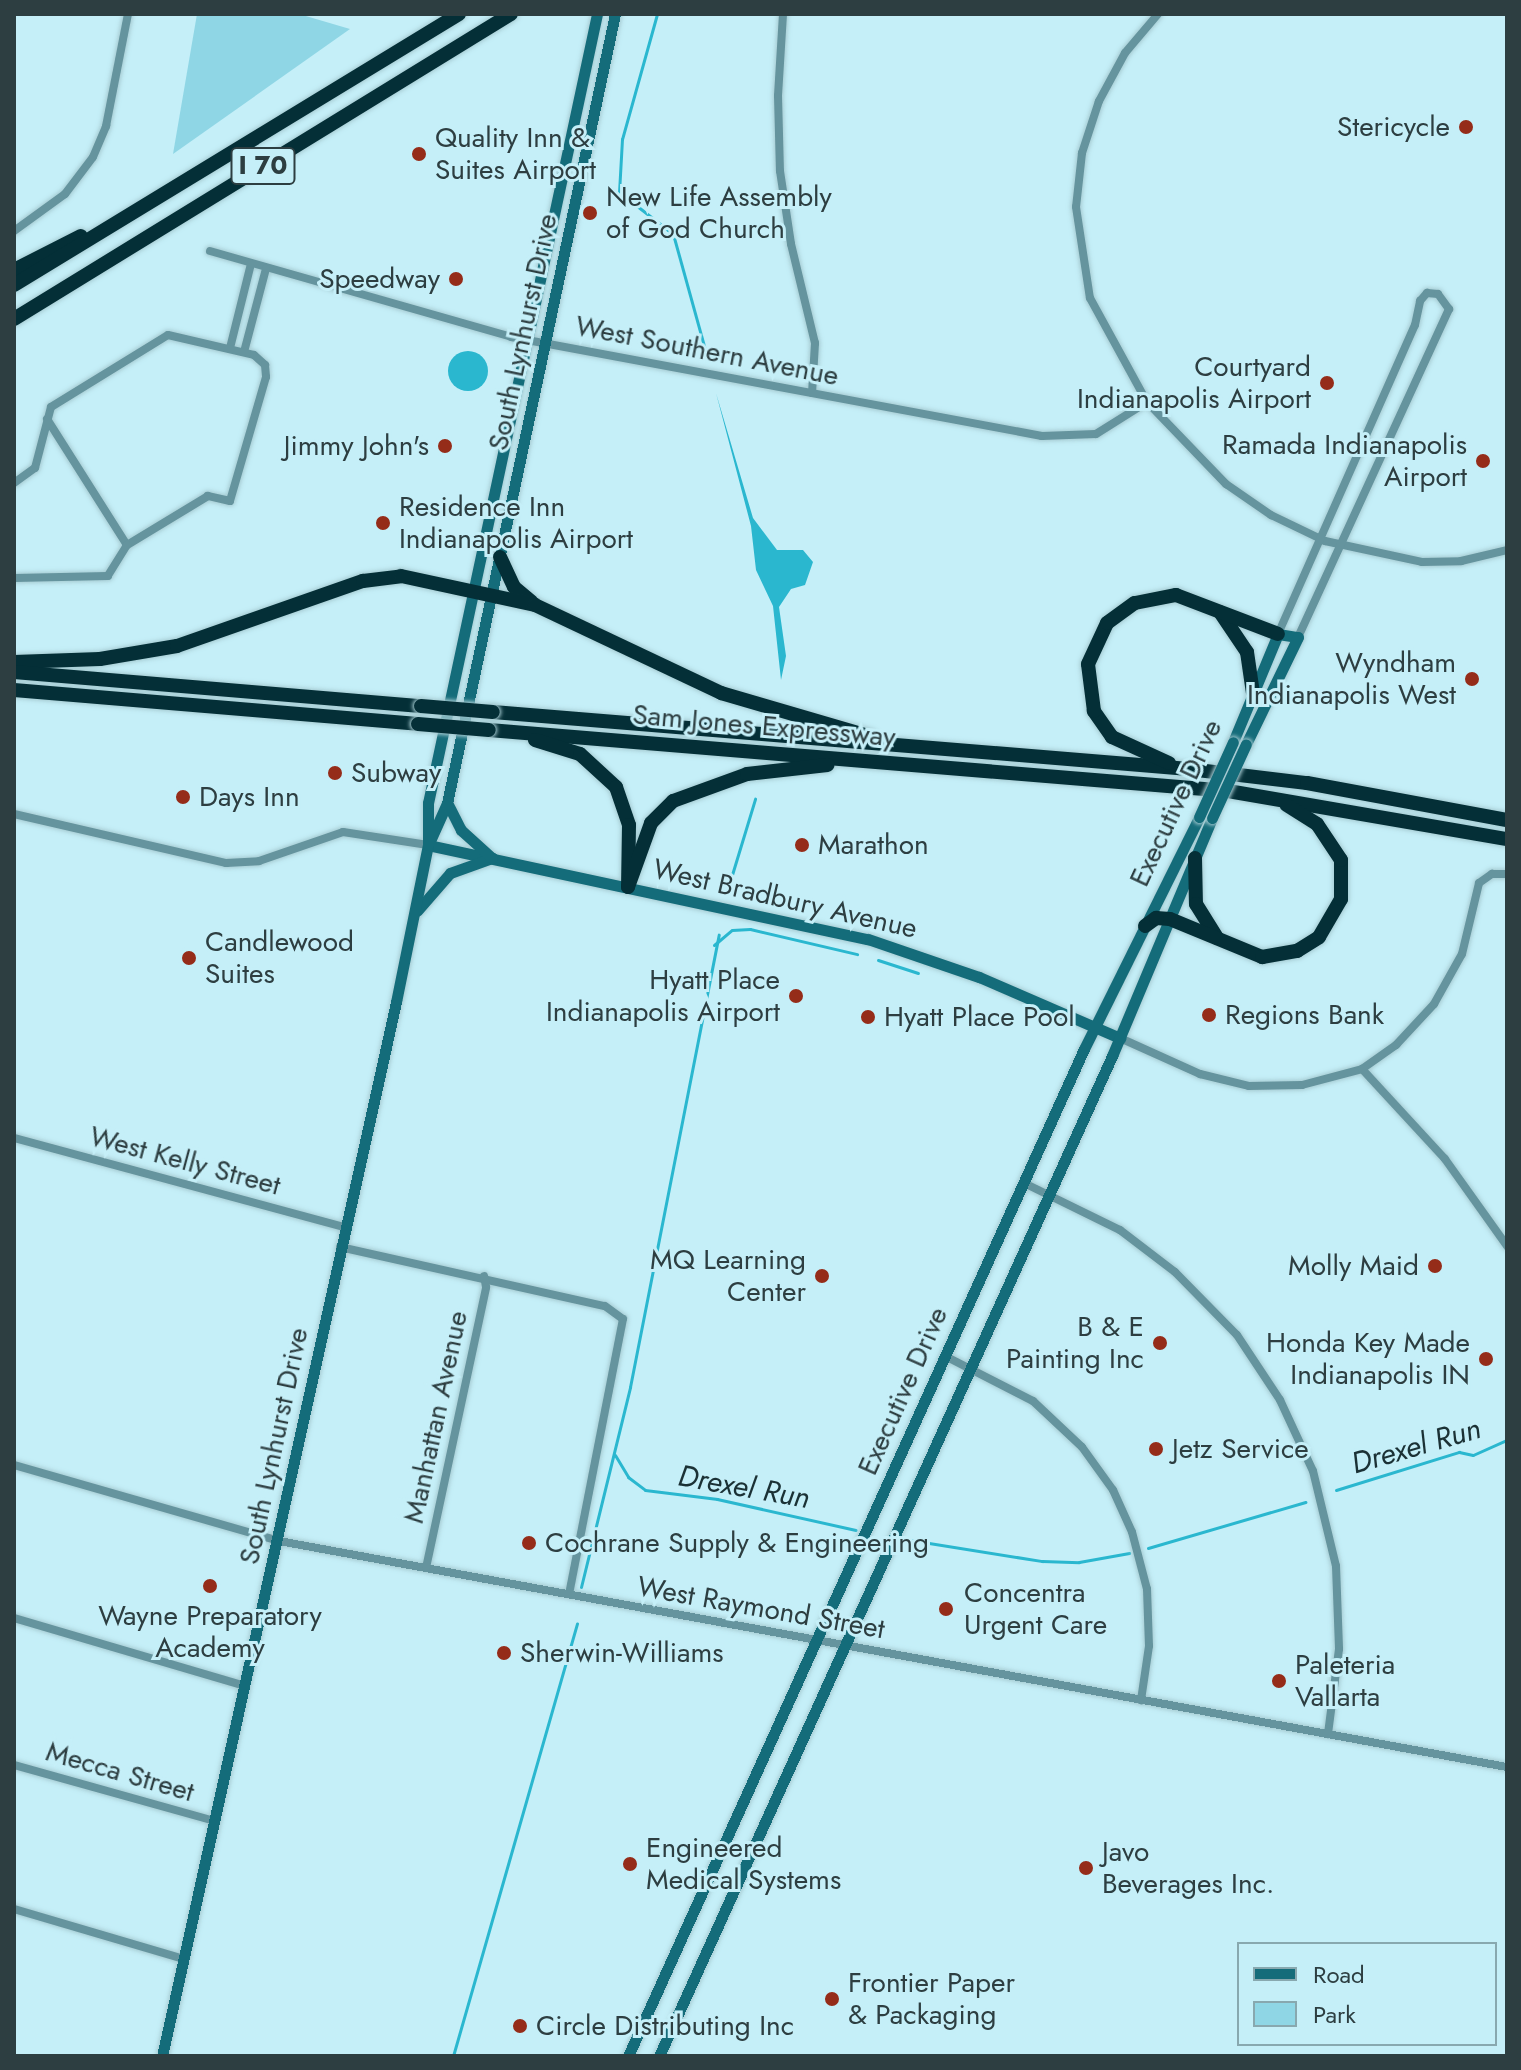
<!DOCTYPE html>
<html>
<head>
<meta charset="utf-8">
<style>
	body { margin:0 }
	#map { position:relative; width:1521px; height:2070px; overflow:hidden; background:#c5eff8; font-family:Jost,sans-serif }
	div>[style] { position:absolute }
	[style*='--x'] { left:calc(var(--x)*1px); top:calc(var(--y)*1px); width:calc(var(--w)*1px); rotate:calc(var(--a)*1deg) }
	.green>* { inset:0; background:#8fd6e5 }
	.water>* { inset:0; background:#2ab7cf }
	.round { border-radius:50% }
	.stream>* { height:3px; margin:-1.5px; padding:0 1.5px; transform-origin:1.5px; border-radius:1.5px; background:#2ab7cf }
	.roads { filter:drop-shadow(0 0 2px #a7ccd3) drop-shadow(0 0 2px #a7ccd3) }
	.street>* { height:8px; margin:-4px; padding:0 4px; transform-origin:4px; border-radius:4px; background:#65949e }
	.secondary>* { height:11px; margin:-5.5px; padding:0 5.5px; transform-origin:5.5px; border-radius:5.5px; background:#146c7a }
	.highway>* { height:14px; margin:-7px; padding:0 7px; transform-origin:7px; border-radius:7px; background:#042f37 }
	.bridges { filter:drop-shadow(0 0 2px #a7ccd3) drop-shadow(0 0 2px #a7ccd3) }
	.secondary-bridge>* { height:11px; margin:-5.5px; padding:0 5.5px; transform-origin:5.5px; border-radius:5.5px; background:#146c7a }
	.highway-bridge>* { height:14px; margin:-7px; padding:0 7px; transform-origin:7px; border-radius:7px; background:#042f37 }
	.dots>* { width:22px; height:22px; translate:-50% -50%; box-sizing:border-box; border:4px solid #c5eff8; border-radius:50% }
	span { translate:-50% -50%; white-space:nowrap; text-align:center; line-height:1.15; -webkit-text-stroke:6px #c5eff8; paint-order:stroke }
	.shield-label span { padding:2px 6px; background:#c5eff8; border:2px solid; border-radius:6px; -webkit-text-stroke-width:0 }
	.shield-label { font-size:26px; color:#2d3e41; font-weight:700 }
	.poi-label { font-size:28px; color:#2d3e41 }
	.right { translate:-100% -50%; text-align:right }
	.left { translate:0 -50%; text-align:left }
	.street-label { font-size:28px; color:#2d3e41 }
	.water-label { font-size:30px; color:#1b3135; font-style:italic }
	.frame { position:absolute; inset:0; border:16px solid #2d3e41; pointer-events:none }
	.legend { position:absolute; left:1237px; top:1942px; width:260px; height:104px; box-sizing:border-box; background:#c5eff8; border:2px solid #88a8af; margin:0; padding:10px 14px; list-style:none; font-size:24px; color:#2d3e41 }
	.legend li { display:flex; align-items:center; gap:16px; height:40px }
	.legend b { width:40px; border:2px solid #88a8af }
</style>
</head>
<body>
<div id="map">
	<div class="green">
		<i style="clip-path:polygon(197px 14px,299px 14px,350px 29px,173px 154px)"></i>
	</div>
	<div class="water">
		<i class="round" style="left:448px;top:351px;width:40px;height:40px"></i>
		<i style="clip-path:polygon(716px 393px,753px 518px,777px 550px,803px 550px,813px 562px,805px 585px,791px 589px,779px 607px,786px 656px,781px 680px,773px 606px,756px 570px,751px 526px)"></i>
	</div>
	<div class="stream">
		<i style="--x:657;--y:14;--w:130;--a:105.6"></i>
		<i style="--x:622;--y:139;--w:53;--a:93.2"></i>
		<i style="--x:619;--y:192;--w:68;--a:37.9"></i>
		<i style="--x:673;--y:234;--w:123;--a:74.5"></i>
		<i style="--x:731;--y:878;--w:83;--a:-73.1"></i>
		<i style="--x:714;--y:945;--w:23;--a:-40"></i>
		<i style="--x:732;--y:930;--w:18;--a:-3"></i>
		<i style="--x:750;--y:929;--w:110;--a:13.2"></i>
		<i style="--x:878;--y:960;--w:42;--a:18"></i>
		<i style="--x:615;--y:1455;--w:26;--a:59"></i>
		<i style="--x:628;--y:1477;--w:21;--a:37"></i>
		<i style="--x:645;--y:1490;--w:73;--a:7.1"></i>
		<i style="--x:717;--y:1499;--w:142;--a:12.6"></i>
		<i style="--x:1336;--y:1490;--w:129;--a:-17.2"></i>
		<i style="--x:1459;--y:1452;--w:14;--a:12"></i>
		<i style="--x:1473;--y:1455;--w:37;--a:-24"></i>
		<i style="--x:904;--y:1539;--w:140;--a:9.1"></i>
		<i style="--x:1042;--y:1561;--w:37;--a:2"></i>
		<i style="--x:1079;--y:1562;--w:51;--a:-10.2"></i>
		<i style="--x:1148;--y:1548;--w:164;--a:-16.3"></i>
		<i style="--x:581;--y:1587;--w:206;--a:-76.2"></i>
		<i style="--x:630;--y:1387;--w:461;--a:-78.9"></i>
		<i style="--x:453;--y:2056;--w:450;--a:-74"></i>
	</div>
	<div class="roads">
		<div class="street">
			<i style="--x:783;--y:14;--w:82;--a:93.5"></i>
			<i style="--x:778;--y:96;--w:75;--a:88.5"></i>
			<i style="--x:780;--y:171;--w:74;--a:81.4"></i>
			<i style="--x:791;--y:244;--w:102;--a:76.4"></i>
			<i style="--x:815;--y:343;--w:50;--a:93.4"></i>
			<i style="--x:1158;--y:14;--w:51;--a:130.2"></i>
			<i style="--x:1125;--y:53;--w:55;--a:118.4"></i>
			<i style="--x:1099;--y:101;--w:55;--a:108.1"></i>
			<i style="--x:1082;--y:153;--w:54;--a:96.3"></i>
			<i style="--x:1076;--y:207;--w:92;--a:81.3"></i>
			<i style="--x:1090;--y:298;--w:119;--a:61.3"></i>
			<i style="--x:1147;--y:402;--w:114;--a:46.1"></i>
			<i style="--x:1226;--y:484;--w:55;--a:34.6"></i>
			<i style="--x:1271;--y:515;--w:60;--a:25.7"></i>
			<i style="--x:1325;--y:541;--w:99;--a:12.2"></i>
			<i style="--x:1422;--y:562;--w:39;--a:-1"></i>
			<i style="--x:1461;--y:561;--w:47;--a:-13.4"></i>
			<i style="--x:14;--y:231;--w:63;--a:-36"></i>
			<i style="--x:65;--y:194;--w:46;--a:-52.9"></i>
			<i style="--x:93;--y:157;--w:34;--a:-67"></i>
			<i style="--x:106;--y:126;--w:114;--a:-78.9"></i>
			<i style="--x:210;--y:251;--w:313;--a:15.9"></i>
			<i style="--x:511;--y:337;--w:540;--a:10.56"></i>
			<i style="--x:1042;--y:436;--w:54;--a:-2.1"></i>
			<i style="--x:1096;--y:434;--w:60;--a:-32.1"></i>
			<i style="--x:230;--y:348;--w:87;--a:-76"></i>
			<i style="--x:244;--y:352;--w:86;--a:-75.2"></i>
			<i style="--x:47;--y:419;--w:149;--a:57.6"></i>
			<i style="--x:14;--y:483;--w:26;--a:-36"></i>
			<i style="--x:35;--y:468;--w:63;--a:-75.3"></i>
			<i style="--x:51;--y:407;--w:137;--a:-31.6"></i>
			<i style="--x:168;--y:335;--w:88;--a:13.1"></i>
			<i style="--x:254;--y:355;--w:15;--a:42"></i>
			<i style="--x:265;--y:365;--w:12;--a:85"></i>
			<i style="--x:266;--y:377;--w:129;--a:106.2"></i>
			<i style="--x:230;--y:501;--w:23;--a:-167"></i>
			<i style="--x:208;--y:496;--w:95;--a:148.8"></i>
			<i style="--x:127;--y:545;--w:36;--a:122"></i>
			<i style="--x:108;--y:576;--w:94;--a:178.8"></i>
			<i style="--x:1278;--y:634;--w:338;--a:-66.1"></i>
			<i style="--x:1415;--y:325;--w:25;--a:-78"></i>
			<i style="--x:1420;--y:301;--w:11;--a:-49"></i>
			<i style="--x:1427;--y:293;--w:11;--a:5"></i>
			<i style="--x:1438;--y:294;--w:19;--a:54"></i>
			<i style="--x:1449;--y:309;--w:361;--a:114.7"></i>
			<i style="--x:14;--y:814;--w:218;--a:13"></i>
			<i style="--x:226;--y:863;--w:33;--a:-3"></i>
			<i style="--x:259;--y:861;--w:89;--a:-19"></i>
			<i style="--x:343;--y:832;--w:86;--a:8.7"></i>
			<i style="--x:1120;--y:1038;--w:88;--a:24.2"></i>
			<i style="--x:1200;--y:1074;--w:50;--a:13.8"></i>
			<i style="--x:1249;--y:1086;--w:53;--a:-1.1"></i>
			<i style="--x:1302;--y:1085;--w:62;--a:-14.9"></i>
			<i style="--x:1362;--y:1069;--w:42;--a:-35.2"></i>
			<i style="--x:1396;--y:1045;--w:56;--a:-47.2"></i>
			<i style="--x:1434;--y:1004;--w:57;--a:-60.8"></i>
			<i style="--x:1462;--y:954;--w:73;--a:-76.5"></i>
			<i style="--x:1479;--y:883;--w:16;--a:-35"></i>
			<i style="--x:1492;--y:874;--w:15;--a:0"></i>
			<i style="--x:1362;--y:1069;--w:122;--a:47.3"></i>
			<i style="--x:1445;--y:1159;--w:107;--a:54.5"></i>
			<i style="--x:14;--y:1138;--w:342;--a:15.1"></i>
			<i style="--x:1024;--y:1183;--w:107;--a:26.1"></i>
			<i style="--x:1120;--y:1230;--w:69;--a:37.4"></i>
			<i style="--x:1175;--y:1272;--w:88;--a:45.5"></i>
			<i style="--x:1237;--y:1335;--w:78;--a:56.5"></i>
			<i style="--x:1280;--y:1400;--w:78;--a:65.1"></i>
			<i style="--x:1313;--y:1471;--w:98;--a:76.4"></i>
			<i style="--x:1336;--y:1566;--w:83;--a:87.9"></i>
			<i style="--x:1339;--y:1649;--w:86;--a:97.4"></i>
			<i style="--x:340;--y:1247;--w:271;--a:12.6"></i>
			<i style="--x:605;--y:1306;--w:22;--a:36"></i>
			<i style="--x:623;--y:1319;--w:280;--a:101.1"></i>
			<i style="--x:945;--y:1356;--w:99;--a:27.1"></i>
			<i style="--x:1033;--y:1401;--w:67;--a:43.2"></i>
			<i style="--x:1082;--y:1447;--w:53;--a:54.2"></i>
			<i style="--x:1113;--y:1490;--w:46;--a:65.7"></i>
			<i style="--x:1132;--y:1532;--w:59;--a:75.3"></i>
			<i style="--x:1147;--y:1589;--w:57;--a:88"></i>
			<i style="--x:1149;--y:1646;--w:55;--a:98.4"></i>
			<i style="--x:14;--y:1465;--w:276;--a:16"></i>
			<i style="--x:279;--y:1541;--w:1249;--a:10.43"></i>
			<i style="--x:426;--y:1568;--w:287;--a:-77.9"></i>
			<i style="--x:486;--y:1287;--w:11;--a:-100"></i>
			<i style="--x:14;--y:1618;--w:241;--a:16.4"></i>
			<i style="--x:14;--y:1765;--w:208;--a:15.6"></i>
			<i style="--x:14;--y:1909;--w:177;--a:16.4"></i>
		</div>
		<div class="secondary">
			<i style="--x:1233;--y:742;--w:117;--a:-67.4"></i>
			<i style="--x:1278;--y:634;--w:20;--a:9"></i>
			<i style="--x:1298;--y:637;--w:119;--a:115.9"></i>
			<i style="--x:430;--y:841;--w:42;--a:-65.9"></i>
			<i style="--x:447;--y:803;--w:807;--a:-77.98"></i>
			<i style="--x:428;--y:845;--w:450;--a:12.1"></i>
			<i style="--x:868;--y:939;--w:117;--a:18.9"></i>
			<i style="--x:979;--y:977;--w:154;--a:23.4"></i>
			<i style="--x:417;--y:911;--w:50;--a:-49"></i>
			<i style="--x:450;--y:873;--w:45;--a:-19.7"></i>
			<i style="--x:492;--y:858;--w:42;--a:-137.9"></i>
			<i style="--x:461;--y:830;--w:30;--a:-117"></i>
			<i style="--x:162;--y:2056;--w:1080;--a:-77.48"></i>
			<i style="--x:396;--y:1002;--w:160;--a:-78.5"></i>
			<i style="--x:428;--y:845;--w:42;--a:-90"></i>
			<i style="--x:428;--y:803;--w:807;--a:-77.91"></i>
			<i style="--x:628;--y:2056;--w:1105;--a:-65.64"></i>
			<i style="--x:1084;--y:1049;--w:259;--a:-63.6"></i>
			<i style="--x:659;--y:2056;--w:1098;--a:-65.63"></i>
			<i style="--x:1112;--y:1056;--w:258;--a:-67.2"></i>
		</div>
		<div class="highway">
			<i style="--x:14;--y:270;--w:75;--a:-26.9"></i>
			<i style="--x:14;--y:285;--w:521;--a:-31.34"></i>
			<i style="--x:14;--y:319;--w:583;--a:-31.54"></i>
			<i style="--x:500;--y:557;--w:33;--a:65"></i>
			<i style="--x:514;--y:587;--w:23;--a:40"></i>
			<i style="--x:1220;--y:612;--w:48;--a:56"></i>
			<i style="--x:1247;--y:652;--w:41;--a:81.7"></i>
			<i style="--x:14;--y:662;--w:86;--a:-2"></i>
			<i style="--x:100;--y:659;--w:78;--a:-9.6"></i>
			<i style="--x:177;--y:646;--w:197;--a:-19.3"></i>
			<i style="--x:363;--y:581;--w:38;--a:-7"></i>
			<i style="--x:401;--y:576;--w:137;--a:12.2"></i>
			<i style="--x:535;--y:605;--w:206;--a:25.3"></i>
			<i style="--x:721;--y:693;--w:156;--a:16.3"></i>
			<i style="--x:14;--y:672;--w:408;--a:4.8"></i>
			<i style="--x:14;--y:690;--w:405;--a:4.8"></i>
			<i style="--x:493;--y:712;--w:698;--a:4.68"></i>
			<i style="--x:1189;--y:769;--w:119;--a:6.8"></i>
			<i style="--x:1307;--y:783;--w:203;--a:10.5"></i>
			<i style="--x:489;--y:730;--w:742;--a:4.72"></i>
			<i style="--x:1228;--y:791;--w:283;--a:9.8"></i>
			<i style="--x:535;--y:740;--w:47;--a:17.3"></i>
			<i style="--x:580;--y:754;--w:49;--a:42.5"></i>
			<i style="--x:616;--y:787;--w:40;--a:71.1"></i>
			<i style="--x:629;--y:825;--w:62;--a:90.9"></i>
			<i style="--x:1169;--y:763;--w:63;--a:-155.5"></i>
			<i style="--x:1112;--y:737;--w:32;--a:-125"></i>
			<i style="--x:1094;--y:711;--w:47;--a:-97.3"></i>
			<i style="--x:1088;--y:664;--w:45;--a:-65.1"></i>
			<i style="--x:1107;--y:623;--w:34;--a:-36"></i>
			<i style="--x:1135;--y:603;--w:42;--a:-11"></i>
			<i style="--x:1176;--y:595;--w:109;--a:20.9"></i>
			<i style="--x:1195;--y:858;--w:46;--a:88.8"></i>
			<i style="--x:1196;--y:904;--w:40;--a:58"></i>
			<i style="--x:628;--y:887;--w:68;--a:-70.2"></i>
			<i style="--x:651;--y:823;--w:31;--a:-45"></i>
			<i style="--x:673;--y:801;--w:79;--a:-20"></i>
			<i style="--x:747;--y:774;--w:81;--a:-6.4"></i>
			<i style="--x:1145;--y:926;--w:14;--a:-36"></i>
			<i style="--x:1156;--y:918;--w:14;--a:4"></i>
			<i style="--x:1170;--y:919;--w:100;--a:22.4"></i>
			<i style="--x:1262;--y:957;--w:36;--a:-10"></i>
			<i style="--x:1297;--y:951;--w:26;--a:-32"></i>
			<i style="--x:1319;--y:937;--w:44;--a:-59.9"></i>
			<i style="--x:1341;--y:899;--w:39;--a:-90"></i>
			<i style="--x:1341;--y:860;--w:43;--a:-123.7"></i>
			<i style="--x:1317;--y:824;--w:36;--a:-148"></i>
		</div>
	</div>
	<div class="bridges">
		<div class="secondary-bridge">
			<i style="--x:1199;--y:817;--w:82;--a:-65.6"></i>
			<i style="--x:1212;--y:818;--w:81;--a:-65.3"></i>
		</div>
		<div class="highway-bridge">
			<i style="--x:421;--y:706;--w:72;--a:4.8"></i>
			<i style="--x:418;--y:724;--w:71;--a:4.8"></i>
		</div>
	</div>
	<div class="dots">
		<i style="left:1466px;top:127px;background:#952c19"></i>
		<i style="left:419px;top:154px;background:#952c19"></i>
		<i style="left:590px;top:213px;background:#952c19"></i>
		<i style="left:456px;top:279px;background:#952c19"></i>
		<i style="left:1327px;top:383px;background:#952c19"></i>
		<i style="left:445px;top:446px;background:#952c19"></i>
		<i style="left:1483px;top:461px;background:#952c19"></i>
		<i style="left:383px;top:523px;background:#952c19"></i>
		<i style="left:1472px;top:679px;background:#952c19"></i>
		<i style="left:335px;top:773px;background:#952c19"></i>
		<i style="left:183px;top:797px;background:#952c19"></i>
		<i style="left:802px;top:845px;background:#952c19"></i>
		<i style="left:189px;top:958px;background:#952c19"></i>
		<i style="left:796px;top:996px;background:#952c19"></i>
		<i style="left:1209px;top:1015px;background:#952c19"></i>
		<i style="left:868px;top:1017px;background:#952c19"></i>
		<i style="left:1435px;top:1266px;background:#952c19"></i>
		<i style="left:822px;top:1276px;background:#952c19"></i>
		<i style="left:1160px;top:1343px;background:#952c19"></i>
		<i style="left:1486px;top:1359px;background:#952c19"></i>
		<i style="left:1156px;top:1449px;background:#952c19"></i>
		<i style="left:529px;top:1543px;background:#952c19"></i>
		<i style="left:210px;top:1586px;background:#952c19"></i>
		<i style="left:946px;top:1609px;background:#952c19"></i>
		<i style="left:504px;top:1653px;background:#952c19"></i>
		<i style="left:1279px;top:1681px;background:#952c19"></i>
		<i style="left:630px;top:1864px;background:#952c19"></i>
		<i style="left:1086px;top:1868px;background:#952c19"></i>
		<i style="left:832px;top:1999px;background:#952c19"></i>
		<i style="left:520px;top:2026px;background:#952c19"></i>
	</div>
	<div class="shield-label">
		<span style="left:263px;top:166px">I 70</span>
	</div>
	<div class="poi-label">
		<span class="right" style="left:1450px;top:127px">Stericycle</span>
		<span class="left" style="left:435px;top:154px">Quality Inn &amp;<br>Suites Airport</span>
		<span class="left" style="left:606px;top:213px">New Life Assembly<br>of God Church</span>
		<span class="right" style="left:440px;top:279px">Speedway</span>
		<span class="right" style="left:1311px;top:383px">Courtyard<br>Indianapolis Airport</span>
		<span class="right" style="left:1467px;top:461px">Ramada Indianapolis<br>Airport</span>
		<span class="right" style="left:429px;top:446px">Jimmy John's</span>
		<span class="left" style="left:399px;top:523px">Residence Inn<br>Indianapolis Airport</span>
		<span class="right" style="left:1456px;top:679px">Wyndham<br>Indianapolis West</span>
		<span class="left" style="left:351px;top:773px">Subway</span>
		<span class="left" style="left:199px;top:797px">Days Inn</span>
		<span class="left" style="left:818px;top:845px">Marathon</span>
		<span class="left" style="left:205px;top:958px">Candlewood<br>Suites</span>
		<span class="right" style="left:780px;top:996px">Hyatt Place<br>Indianapolis Airport</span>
		<span class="left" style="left:1225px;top:1015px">Regions Bank</span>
		<span class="left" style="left:884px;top:1017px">Hyatt Place Pool</span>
		<span class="right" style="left:806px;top:1276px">MQ Learning<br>Center</span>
		<span class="right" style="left:1419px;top:1266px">Molly Maid</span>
		<span class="right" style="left:1144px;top:1343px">B &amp; E<br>Painting Inc</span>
		<span class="right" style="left:1470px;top:1359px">Honda Key Made<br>Indianapolis IN</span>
		<span class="left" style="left:1172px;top:1449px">Jetz Service</span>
		<span class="left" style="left:545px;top:1543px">Cochrane Supply &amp; Engineering</span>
		<span class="left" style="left:964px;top:1609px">Concentra<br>Urgent Care</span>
		<span style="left:210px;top:1632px">Wayne Preparatory<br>Academy</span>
		<span class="left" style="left:520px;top:1653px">Sherwin-Williams</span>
		<span class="left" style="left:1295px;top:1681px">Paleteria<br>Vallarta</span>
		<span class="left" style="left:646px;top:1864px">Engineered<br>Medical Systems</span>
		<span class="left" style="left:1102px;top:1868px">Javo<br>Beverages Inc.</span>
		<span class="left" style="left:848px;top:1999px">Frontier Paper<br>&amp; Packaging</span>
		<span class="left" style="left:536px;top:2026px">Circle Distributing Inc</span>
	</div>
	<div class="street-label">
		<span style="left:523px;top:332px;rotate:-78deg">South Lynhurst Drive</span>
		<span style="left:707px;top:351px;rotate:11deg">West Southern Avenue</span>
		<span style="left:764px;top:726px;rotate:5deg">Sam Jones Expressway</span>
		<span style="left:1176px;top:803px;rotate:-65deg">Executive Drive</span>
		<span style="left:785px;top:899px;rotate:13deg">West Bradbury Avenue</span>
		<span style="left:185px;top:1161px;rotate:15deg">West Kelly Street</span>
		<span style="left:903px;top:1391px;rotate:-66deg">Executive Drive</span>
		<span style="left:436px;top:1417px;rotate:-78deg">Manhattan Avenue</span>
		<span style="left:274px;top:1446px;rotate:-78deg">South Lynhurst Drive</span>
		<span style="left:761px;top:1608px;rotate:10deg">West Raymond Street</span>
		<span style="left:120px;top:1772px;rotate:16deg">Mecca Street</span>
	</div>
	<div class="water-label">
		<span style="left:1416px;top:1446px;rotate:-16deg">Drexel Run</span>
		<span style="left:744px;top:1487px;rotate:10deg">Drexel Run</span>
	</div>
	<div class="frame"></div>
	<ul class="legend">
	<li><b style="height:10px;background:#146c7a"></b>Road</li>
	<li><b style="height:22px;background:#8fd6e5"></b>Park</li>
	</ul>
</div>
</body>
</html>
